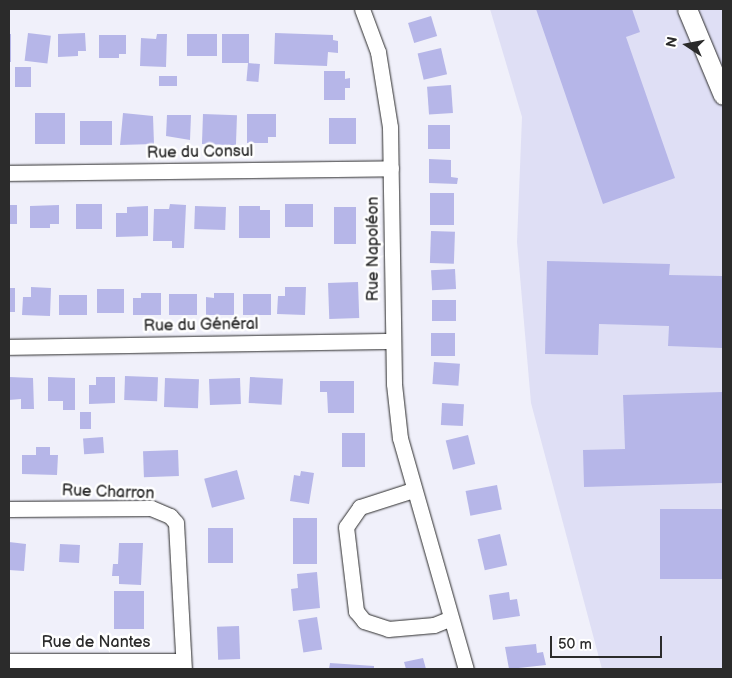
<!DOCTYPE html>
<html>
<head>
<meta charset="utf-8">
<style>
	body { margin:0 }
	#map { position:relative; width:732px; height:678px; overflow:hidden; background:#f0f0fa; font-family:"Balsamiq Sans",sans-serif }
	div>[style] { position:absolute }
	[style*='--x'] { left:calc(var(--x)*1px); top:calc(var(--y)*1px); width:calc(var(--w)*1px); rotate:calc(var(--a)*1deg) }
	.built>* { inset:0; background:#dfdff5 }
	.building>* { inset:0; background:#b6b6e8; transform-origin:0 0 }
	.roads { filter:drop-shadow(0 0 1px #2b2b2b) drop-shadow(0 0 1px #2b2b2b) }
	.minor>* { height:15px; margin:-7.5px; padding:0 7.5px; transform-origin:7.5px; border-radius:7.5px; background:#fff }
	.tertiary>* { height:19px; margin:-9.5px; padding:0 9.5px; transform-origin:9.5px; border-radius:9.5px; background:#fff }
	span { translate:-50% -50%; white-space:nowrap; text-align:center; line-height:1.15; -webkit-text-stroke:5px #fff; paint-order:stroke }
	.street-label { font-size:16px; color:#2b2b2b }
	.frame { position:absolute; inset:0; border:10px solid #2b2b2b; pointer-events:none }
	.north { position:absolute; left:662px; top:20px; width:50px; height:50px; -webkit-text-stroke:4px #fff; paint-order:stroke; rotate:281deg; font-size:14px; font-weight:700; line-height:20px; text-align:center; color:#2b2b2b }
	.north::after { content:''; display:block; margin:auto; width:18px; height:22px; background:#2b2b2b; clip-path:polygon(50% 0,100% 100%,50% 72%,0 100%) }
	.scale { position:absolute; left:550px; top:636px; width:112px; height:22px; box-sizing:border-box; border:2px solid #2b2b2b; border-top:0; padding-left:6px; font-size:15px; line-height:18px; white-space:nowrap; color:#2b2b2b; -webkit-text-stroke:4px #fff; paint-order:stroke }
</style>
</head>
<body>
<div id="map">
	<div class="built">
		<i style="clip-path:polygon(490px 9px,723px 9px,723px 669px,602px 669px,531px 403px,517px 242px,522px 117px)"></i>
	</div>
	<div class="building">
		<i style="clip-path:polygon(536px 9px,632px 9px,640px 32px,626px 37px,675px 178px,603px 204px)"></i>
		<i style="left:431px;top:16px;width:21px;height:24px;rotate:73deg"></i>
		<i style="left:28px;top:33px;width:23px;height:28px;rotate:7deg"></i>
		<i style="clip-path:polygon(85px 33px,86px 51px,78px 51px,78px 56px,58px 57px,58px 34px)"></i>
		<i style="clip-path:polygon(275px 33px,333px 35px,333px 40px,338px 41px,338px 53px,328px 52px,327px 66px,274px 64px)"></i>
		<i style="left:9px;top:34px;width:2px;height:28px"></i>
		<i style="clip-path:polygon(157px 34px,167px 34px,166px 67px,140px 66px,141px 38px,156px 39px)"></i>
		<i style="left:187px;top:34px;width:30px;height:22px"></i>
		<i style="left:222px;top:34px;width:27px;height:29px"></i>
		<i style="clip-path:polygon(99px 35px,126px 35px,126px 54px,119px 54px,119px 58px,99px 58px)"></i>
		<i style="left:441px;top:48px;width:27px;height:24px;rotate:77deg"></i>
		<i style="left:248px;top:63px;width:12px;height:18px;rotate:5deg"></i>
		<i style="left:31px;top:67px;width:20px;height:16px;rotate:90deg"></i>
		<i style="clip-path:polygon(324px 71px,345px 71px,345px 79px,350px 78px,350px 88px,345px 88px,345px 100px,324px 100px)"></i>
		<i style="left:159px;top:76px;width:18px;height:10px"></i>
		<i style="left:451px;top:85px;width:28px;height:24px;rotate:86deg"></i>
		<i style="left:35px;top:113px;width:30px;height:31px"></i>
		<i style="clip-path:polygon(123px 113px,153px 116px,154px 144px,120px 145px)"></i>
		<i style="left:203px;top:114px;width:34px;height:30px;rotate:2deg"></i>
		<i style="clip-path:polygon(247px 114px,276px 114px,276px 137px,268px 137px,268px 143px,247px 143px)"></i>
		<i style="clip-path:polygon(167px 115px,191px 115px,190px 140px,166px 136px)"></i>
		<i style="left:356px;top:118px;width:26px;height:27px;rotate:90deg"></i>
		<i style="left:112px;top:121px;width:24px;height:32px;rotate:90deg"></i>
		<i style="left:428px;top:125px;width:22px;height:24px"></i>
		<i style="clip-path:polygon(429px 159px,451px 160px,451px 177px,458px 178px,457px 184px,429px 183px)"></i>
		<i style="left:430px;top:193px;width:24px;height:32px"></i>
		<i style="left:76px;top:204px;width:26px;height:25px"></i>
		<i style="clip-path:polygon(170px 204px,186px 205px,184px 248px,172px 248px,172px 241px,153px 241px,154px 209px,169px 209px)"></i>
		<i style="left:285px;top:204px;width:28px;height:23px"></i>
		<i style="left:9px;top:205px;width:8px;height:19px"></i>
		<i style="clip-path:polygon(59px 205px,59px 224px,50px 224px,50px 228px,30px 228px,30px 206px)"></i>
		<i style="clip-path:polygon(148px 206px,148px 236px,116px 237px,116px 213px,127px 213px,127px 207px)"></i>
		<i style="left:195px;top:206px;width:31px;height:23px;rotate:2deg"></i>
		<i style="clip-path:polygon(239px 206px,260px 206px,260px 210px,270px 210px,270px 238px,239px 238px)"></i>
		<i style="left:334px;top:207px;width:22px;height:37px"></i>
		<i style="left:431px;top:231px;width:24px;height:32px;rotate:2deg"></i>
		<i style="clip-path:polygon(547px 261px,670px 264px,669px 275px,723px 276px,723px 348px,668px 346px,669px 326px,599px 324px,598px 355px,545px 354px)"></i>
		<i style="left:455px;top:269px;width:20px;height:24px;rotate:87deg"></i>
		<i style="left:358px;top:282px;width:36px;height:30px;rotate:88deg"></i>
		<i style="clip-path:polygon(31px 287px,51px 288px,50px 316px,22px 315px,23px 297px,31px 297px)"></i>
		<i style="clip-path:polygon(285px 287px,306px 287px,305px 315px,277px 314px,278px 296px,285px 296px)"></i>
		<i style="left:9px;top:288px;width:6px;height:24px"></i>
		<i style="left:97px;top:289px;width:27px;height:24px"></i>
		<i style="clip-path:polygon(141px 293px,161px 293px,161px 315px,133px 315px,133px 298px,141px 298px)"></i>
		<i style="clip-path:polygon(214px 293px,234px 293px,234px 315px,206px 315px,206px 297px,214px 298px)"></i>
		<i style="left:169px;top:294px;width:28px;height:21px"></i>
		<i style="left:243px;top:294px;width:28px;height:21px"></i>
		<i style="left:59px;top:295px;width:28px;height:20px"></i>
		<i style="left:432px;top:300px;width:24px;height:21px"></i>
		<i style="left:431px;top:333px;width:24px;height:23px"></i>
		<i style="left:434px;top:362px;width:26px;height:22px;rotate:4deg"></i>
		<i style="left:125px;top:376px;width:33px;height:24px;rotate:2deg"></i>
		<i style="clip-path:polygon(9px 377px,33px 378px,34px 409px,21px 409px,21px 399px,9px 400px)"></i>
		<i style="clip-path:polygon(48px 377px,75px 378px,75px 410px,63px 410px,63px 401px,48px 401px)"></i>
		<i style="clip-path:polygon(96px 377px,115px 377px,115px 403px,89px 404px,89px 385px,96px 385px)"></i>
		<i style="left:250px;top:377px;width:33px;height:26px;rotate:3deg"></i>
		<i style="left:165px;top:378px;width:34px;height:29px;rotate:2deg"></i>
		<i style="left:240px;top:378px;width:26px;height:31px;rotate:88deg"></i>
		<i style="clip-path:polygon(320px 381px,354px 381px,354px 413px,328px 413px,327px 392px,320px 392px)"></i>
		<i style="clip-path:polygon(723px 392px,723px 483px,584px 487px,583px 450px,625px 449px,623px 395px)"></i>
		<i style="left:442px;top:403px;width:22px;height:22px;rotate:3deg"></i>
		<i style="left:80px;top:412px;width:11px;height:17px"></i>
		<i style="left:342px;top:433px;width:23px;height:34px"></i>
		<i style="left:468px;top:435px;width:30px;height:23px;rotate:76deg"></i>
		<i style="left:103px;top:437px;width:16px;height:20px;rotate:86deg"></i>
		<i style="clip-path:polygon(36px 447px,50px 447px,50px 455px,58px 455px,57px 475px,22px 474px,22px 455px,36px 455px)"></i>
		<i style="left:178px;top:450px;width:26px;height:35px;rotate:88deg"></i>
		<i style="left:237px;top:470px;width:30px;height:34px;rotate:75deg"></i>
		<i style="clip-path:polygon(301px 471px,314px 473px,309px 504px,290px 501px,294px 475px,300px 476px)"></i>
		<i style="left:497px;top:485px;width:25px;height:32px;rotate:79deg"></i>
		<i style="left:723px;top:509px;width:70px;height:63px;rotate:90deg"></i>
		<i style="left:293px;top:518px;width:24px;height:46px"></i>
		<i style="left:208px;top:528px;width:25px;height:35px"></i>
		<i style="left:500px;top:534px;width:32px;height:23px;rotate:77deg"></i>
		<i style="clip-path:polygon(9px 542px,26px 544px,24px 571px,9px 570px)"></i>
		<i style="clip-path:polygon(119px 543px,143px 543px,141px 585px,119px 584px,119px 576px,112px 576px,113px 564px,118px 564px)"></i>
		<i style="left:60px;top:544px;width:20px;height:18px;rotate:3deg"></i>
		<i style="clip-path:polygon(317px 572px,320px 608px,293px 611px,291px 589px,298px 588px,297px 574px)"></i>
		<i style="left:114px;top:591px;width:30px;height:38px"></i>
		<i style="clip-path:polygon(509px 592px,510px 600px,517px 599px,520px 616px,493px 620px,489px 595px)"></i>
		<i style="left:317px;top:617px;width:33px;height:19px;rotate:81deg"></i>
		<i style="left:239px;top:626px;width:33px;height:22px;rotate:88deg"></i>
		<i style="clip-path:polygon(536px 644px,537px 653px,543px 652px,546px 665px,509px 669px,505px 647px)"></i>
		<i style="clip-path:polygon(423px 658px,426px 669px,406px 669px,404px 662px)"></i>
		<i style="clip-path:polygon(330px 663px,374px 666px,374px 669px,329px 669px)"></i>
	</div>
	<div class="roads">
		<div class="minor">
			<i style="--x:362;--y:9;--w:46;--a:69.6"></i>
			<i style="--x:378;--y:52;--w:76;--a:80.9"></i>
			<i style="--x:390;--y:127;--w:257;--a:89.1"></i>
			<i style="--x:394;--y:384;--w:54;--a:83.7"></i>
			<i style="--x:400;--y:438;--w:240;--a:74.1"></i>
			<i style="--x:9;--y:173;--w:382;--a:-0.7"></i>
			<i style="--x:9;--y:347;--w:384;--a:-0.9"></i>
			<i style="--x:413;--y:490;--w:56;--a:162.2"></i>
			<i style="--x:360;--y:507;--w:24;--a:125"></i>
			<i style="--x:346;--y:527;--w:85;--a:83.2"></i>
			<i style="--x:356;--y:611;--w:13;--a:51"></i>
			<i style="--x:364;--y:621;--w:25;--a:18"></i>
			<i style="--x:388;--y:629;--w:46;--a:-5"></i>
			<i style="--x:434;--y:625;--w:18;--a:-22"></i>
			<i style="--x:9;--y:509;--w:142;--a:-0.4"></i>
			<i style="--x:151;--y:508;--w:21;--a:23"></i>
			<i style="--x:170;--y:516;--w:9;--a:49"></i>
			<i style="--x:176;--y:523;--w:146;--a:86.9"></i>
			<i style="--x:9;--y:661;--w:174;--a:0"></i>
		</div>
		<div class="tertiary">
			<i style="--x:687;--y:9;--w:93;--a:67.3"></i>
		</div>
	</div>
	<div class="street-label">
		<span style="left:200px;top:153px;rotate:-1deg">Rue du Consul</span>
		<span style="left:374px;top:249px;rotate:-90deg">Rue Napoléon</span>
		<span style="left:201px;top:326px;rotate:-1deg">Rue du Général</span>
		<span style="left:108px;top:493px;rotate:2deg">Rue Charron</span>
		<span style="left:96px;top:643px">Rue de Nantes</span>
	</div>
	<div class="frame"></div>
	<div class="north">N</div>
	<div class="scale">50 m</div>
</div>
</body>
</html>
